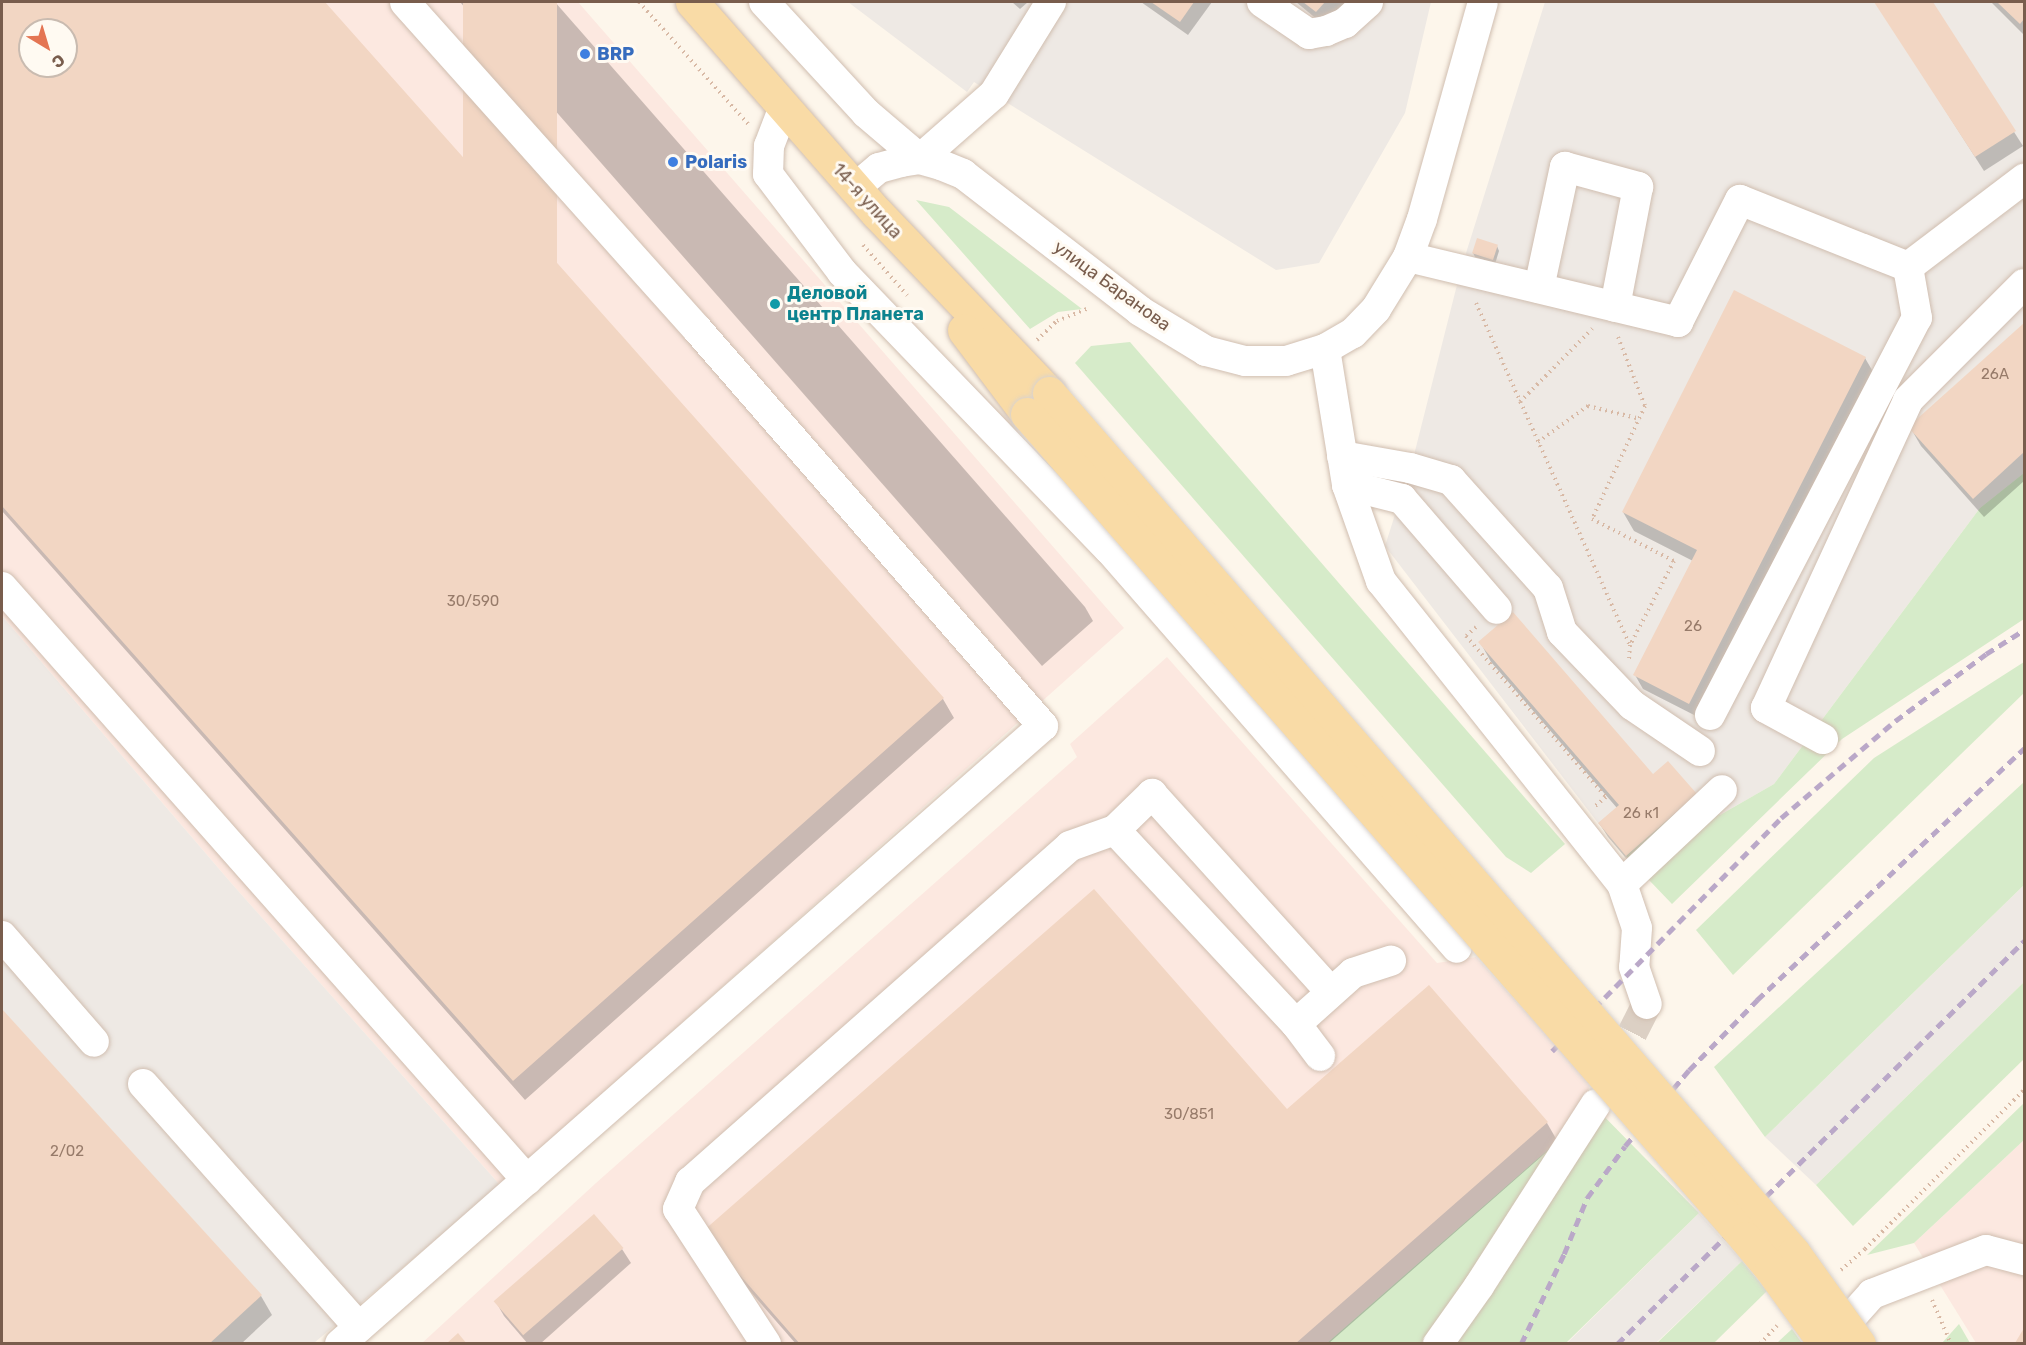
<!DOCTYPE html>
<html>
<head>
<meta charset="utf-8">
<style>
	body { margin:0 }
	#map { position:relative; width:2026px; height:1345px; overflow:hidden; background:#fdf6eb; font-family:Rubik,sans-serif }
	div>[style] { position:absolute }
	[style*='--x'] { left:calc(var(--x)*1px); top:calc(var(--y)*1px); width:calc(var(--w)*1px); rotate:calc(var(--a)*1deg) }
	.commercial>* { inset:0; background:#fce8e0 }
	.industrial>* { inset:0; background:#eee9e4 }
	.green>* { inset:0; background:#d6ebc9 }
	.shadow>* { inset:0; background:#0003 }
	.building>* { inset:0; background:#f2d6c3; transform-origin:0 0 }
	.minor-tunnel>* { height:30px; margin-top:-15px; transform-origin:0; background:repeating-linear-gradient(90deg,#dcd0c4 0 30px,transparent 0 45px) }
	.path>* { height:4px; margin-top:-2px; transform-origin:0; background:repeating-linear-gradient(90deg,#d8b9a5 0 1.5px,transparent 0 6px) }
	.roads { filter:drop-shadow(0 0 2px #d0beb0) drop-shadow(0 0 2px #d0beb0) }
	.minor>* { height:30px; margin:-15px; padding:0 15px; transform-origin:15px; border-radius:15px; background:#fff }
	.major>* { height:33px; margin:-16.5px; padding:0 16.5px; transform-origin:16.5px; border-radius:16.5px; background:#f9dba6 }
	.rail>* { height:4.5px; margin-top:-2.25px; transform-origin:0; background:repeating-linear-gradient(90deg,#baa8c8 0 9px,transparent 0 15px) }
	.bridges { filter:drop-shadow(0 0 2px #d9d2cd) drop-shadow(0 0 2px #d9d2cd) }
	.major-bridge>* { height:33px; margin:-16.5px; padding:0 16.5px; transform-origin:16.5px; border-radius:16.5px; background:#f9dba6 }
	.dots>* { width:16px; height:16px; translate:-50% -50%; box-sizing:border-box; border:3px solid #fffaf2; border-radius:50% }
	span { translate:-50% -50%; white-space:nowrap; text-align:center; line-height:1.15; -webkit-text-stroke:6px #fffaf2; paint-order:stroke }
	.number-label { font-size:15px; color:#977b6a }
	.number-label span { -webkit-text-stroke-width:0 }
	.shop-label { font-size:18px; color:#366cbe; font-weight:700 }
	.left { translate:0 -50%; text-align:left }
	.street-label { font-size:18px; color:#795d4d }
	.culture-label { font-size:18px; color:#0d838f; font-weight:700 }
	.frame { position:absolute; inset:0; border:3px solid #795d4d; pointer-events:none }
	.north { position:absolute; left:18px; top:18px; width:60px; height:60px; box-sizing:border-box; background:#fffaf2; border:2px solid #c9bbb0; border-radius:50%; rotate:142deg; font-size:16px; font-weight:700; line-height:24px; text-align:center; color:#795d4d }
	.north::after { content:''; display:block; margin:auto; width:21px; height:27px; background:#e47553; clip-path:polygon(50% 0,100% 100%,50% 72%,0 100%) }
</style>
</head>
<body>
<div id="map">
	<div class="commercial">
		<i style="clip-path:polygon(evenodd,2px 2px,578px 2px,1124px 628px,500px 1185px,232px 884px,2px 616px,2px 2px,30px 30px,66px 30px,66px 66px,30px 66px,30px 30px)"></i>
		<i style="clip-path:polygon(1167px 657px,1437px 963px,1476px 957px,1591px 1084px,1567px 1133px,1327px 1343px,421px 1344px,596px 1183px,1077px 757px,1070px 744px)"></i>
		<i style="clip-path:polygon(2024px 1140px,2024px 1343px,1976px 1343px,1914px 1243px)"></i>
	</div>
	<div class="industrial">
		<i style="clip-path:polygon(848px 2px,1431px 2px,1405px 113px,1319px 263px,1276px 270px,974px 82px,967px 92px)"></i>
		<i style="clip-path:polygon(1545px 2px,2024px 2px,2024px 473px,1980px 508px,1774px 784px,1720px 815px,1626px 856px,1598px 823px,1385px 546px,1414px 455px,1461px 269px)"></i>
		<i style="clip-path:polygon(2px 616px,232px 884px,500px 1185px,314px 1343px,2px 1343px)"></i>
		<i style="clip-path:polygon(2024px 885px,2024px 982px,1816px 1185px,1765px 1137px)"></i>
		<i style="clip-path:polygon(1699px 1213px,1742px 1261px,1656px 1343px,1566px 1344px)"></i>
	</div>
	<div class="green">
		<i style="clip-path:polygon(916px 200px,949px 207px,1082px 309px,1058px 312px,1030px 329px)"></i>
		<i style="clip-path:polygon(1130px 342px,1565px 844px,1531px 873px,1506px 857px,1075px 363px,1091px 346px)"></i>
		<i style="clip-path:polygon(2024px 473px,2024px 619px,1842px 739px,1672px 904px,1626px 856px,1697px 794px,1720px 815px,1774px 784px,1980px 508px)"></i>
		<i style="clip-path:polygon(2024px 662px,2024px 693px,1733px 975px,1696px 930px,1874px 758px)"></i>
		<i style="clip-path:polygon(2024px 782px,2024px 885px,1765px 1137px,1714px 1067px)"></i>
		<i style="clip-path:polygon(2024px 982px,2024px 1059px,1853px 1226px,1816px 1185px)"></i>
		<i style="clip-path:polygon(1585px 1097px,1699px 1213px,1566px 1343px,1326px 1344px,1567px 1133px)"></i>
		<i style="clip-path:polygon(2024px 1103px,2024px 1140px,1914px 1243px,1867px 1255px)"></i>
		<i style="clip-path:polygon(1742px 1261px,1767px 1291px,1714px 1343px,1656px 1344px)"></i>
		<i style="clip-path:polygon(1959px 1324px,1970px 1343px,1942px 1343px)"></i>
		<i style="clip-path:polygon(1792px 1329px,1802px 1343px,1777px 1343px)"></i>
	</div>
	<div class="shadow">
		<i style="clip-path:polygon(evenodd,2px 2px,323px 2px,943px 699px,954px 718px,525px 1100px,2px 511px,2px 2px,30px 30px,66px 30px,66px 66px,30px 66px,30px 30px)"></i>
		<i style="clip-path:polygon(460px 2px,555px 2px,1085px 607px,1093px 621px,1042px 666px)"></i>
		<i style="clip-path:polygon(1012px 2px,1028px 2px,1020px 9px)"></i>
		<i style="clip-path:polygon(1141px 2px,1212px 2px,1188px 35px)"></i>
		<i style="clip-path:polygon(1296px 2px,1346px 2px,1325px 26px)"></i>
		<i style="clip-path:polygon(1876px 2px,1931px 2px,2023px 146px,1984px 171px)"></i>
		<i style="clip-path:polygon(1991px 2px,2024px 2px,2024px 35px)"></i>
		<i style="clip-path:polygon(1497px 246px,1499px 251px,1495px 264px,1475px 257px,1473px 253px)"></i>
		<i style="clip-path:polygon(2024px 325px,2024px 481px,1984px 517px,1921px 446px,1910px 427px)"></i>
		<i style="clip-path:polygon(1865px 358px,1876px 377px,1698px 717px,1643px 689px,1635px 675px,1693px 561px,1634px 531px,1623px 512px)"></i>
		<i style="clip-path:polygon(1480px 642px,1653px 776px,1696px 795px,1635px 869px,1608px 837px,1599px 823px,1617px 808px,1491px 662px)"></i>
		<i style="clip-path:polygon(2px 1011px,261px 1296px,272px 1315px,241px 1344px,2px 1344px)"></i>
		<i style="clip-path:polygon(1287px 1111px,1547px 1123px,1558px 1142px,1328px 1344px,796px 1344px,715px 1251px)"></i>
		<i style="clip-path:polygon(622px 1249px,631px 1263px,540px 1344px,528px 1344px,504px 1316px,496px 1302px)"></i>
	</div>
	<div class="building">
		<i style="clip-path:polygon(evenodd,2px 2px,325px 2px,944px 698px,513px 1081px,2px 506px,2px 2px,30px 30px,66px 30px,66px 66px,30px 66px,30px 30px)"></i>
		<i style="left:463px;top:2px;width:94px;height:865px"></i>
		<i style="clip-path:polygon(1151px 2px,1194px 2px,1180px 22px)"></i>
		<i style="clip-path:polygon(1303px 2px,1325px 2px,1316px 12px)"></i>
		<i style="clip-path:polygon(1874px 2px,1933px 2px,2016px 131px,1975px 157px)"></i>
		<i style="clip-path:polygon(1997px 2px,2024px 2px,2024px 19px,2020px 24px)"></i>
		<i style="left:1477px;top:238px;width:22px;height:16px;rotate:18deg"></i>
		<i style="clip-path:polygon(1734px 290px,1866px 357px,1689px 704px,1633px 675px,1697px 550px,1622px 512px)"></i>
		<i style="clip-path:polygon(2024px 323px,2024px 452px,1973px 499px,1908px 427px)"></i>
		<i style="clip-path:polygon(1513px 612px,1653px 774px,1668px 761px,1697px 794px,1626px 856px,1598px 823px,1619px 805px,1478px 642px)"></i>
		<i style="clip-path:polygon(1094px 889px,1287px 1109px,1429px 985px,1548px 1122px,1295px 1344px,800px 1344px,702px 1232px)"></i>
		<i style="clip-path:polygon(2px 1009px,262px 1295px,209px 1344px,2px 1344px)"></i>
		<i style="left:594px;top:1214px;width:45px;height:133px;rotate:49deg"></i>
		<i style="clip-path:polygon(2024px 1328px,2024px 1344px,2016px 1344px,2015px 1343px)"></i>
		<i style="clip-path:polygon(458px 1333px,467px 1344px,446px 1344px)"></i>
	</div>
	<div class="minor-tunnel">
		<i style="--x:1612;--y:1073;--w:77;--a:-63.1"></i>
	</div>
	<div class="path">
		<i style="--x:639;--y:2;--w:164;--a:48.2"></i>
		<i style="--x:863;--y:245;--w:67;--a:48.7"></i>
		<i style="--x:1476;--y:303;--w:375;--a:65.8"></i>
		<i style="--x:1630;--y:645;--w:16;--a:94"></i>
		<i style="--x:1618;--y:337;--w:74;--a:68.6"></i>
		<i style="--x:1645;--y:406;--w:125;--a:115.1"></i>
		<i style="--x:1592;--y:519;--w:92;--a:27.1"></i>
		<i style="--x:1674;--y:561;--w:95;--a:117.6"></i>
		<i style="--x:1037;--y:340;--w:28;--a:-44"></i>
		<i style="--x:1057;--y:321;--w:35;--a:-22"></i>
		<i style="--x:1520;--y:402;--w:103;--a:-45.4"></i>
		<i style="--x:1538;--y:442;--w:62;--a:-35.8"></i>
		<i style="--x:1588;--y:406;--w:54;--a:14"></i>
		<i style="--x:1476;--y:627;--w:13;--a:138"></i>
		<i style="--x:1466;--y:636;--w:213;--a:49"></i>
		<i style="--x:1606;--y:797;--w:16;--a:140"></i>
		<i style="--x:1841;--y:1270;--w:32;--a:-41"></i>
		<i style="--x:1865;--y:1249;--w:225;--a:-45"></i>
		<i style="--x:1932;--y:1300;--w:48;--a:66.6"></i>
		<i style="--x:1760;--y:1344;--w:25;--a:-47"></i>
	</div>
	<div class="roads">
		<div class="minor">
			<i style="--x:764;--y:2;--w:151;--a:47.4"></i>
			<i style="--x:866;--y:113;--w:71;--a:40.4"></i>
			<i style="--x:920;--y:159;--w:98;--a:-41.3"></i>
			<i style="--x:994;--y:94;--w:108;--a:-58.2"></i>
			<i style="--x:1262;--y:2;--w:57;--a:34.2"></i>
			<i style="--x:1309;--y:34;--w:17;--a:-10"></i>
			<i style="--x:1326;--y:31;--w:21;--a:-23"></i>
			<i style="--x:1345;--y:23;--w:31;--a:-42"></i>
			<i style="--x:784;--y:107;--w:42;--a:111"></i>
			<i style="--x:769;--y:146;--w:28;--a:92"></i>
			<i style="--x:768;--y:174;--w:123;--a:52.9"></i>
			<i style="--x:842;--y:272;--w:385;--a:46.1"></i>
			<i style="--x:1109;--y:549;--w:529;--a:48.91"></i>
			<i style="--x:855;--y:188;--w:31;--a:-40"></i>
			<i style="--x:879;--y:168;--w:23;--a:-15"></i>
			<i style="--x:901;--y:162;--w:19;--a:-9"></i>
			<i style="--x:920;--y:159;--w:22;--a:16"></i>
			<i style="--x:941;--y:165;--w:24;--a:22"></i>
			<i style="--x:963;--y:174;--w:224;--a:37.7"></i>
			<i style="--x:1140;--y:311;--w:77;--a:31.2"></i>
			<i style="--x:1206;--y:351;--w:40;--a:14.4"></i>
			<i style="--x:1245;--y:361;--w:41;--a:0"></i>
			<i style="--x:1286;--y:361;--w:41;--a:-17.1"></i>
			<i style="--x:1325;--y:349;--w:32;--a:-30"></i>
			<i style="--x:1353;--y:333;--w:33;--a:-46"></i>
			<i style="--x:1376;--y:309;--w:61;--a:-58.4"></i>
			<i style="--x:1408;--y:257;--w:40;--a:-69.8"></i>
			<i style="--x:1422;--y:219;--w:225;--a:-74.3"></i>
			<i style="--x:1408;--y:257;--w:278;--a:13.5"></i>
			<i style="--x:1678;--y:322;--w:137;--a:-63.1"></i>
			<i style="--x:1740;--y:200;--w:181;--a:21.7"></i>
			<i style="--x:1908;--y:267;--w:146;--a:-37.2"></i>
			<i style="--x:1539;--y:288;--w:124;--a:-77.9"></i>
			<i style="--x:1565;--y:167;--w:76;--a:15.3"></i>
			<i style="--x:1638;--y:187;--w:122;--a:100.9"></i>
			<i style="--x:1325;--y:349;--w:138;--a:80.8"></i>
			<i style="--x:1347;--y:485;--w:102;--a:70.5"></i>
			<i style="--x:1381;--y:581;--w:387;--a:51.5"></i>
			<i style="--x:1622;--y:884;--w:46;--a:71.2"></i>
			<i style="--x:1637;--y:928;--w:39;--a:94"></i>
			<i style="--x:1634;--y:967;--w:39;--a:71"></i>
			<i style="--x:1342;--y:456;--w:69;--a:10"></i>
			<i style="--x:1410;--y:468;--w:43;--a:16.3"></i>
			<i style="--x:1451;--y:480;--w:145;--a:48.1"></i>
			<i style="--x:1548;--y:588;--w:46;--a:72.3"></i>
			<i style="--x:1562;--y:632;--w:101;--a:46.2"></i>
			<i style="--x:1632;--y:705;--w:82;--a:34.1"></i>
			<i style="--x:1347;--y:485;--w:57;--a:14.3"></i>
			<i style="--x:1402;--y:499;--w:145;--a:49.2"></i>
			<i style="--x:2;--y:587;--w:792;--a:48.48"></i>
			<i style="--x:1710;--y:715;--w:448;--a:-62.5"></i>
			<i style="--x:1917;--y:318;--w:52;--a:-100"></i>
			<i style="--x:1823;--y:739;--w:65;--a:-151.5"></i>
			<i style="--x:1766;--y:708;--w:339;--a:-65.2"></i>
			<i style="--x:1908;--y:400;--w:164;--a:-45"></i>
			<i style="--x:1115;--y:830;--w:52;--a:-44.2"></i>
			<i style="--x:1152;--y:794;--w:267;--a:47.9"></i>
			<i style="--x:1622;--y:884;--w:137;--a:-43.2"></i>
			<i style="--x:2;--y:936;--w:140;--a:49"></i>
			<i style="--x:1296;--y:1024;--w:76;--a:-41.8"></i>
			<i style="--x:1353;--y:973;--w:40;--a:-18"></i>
			<i style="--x:143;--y:1084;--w:325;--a:48.4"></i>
			<i style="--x:1830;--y:1341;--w:63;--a:-48.2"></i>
			<i style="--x:1872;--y:1294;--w:122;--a:-21.1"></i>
			<i style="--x:1986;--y:1250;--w:39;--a:15"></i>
			<i style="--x:340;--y:1344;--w:936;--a:-41.32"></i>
			<i style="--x:1043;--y:726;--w:527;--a:-131.07"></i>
			<i style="--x:697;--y:329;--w:438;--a:-131.8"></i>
			<i style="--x:766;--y:1344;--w:161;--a:-123.1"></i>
			<i style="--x:678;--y:1209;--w:30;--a:-66"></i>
			<i style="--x:690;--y:1182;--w:507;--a:-41.48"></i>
			<i style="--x:1070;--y:846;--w:48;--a:-19.6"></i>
			<i style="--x:1115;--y:830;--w:265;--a:47"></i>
			<i style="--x:1296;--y:1024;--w:40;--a:53"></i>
			<i style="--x:1438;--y:1344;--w:71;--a:-54.7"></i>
			<i style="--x:1479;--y:1286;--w:216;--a:-57.3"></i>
		</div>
		<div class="major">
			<i style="--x:692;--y:2;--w:281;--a:48.8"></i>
			<i style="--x:877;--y:213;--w:249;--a:46.3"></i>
			<i style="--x:964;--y:330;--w:105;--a:53.1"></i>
		</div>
	</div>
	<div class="rail">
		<i style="--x:1552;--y:1051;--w:327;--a:-45.5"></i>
		<i style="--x:1781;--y:818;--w:150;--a:-40.4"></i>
		<i style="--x:1895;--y:721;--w:113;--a:-36.4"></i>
		<i style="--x:1986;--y:654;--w:45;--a:-32.3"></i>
		<i style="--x:1521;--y:1344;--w:100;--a:-64.5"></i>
		<i style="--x:1564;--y:1254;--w:61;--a:-67.7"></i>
		<i style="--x:1587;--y:1198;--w:64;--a:-53.8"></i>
		<i style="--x:1625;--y:1146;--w:99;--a:-49.9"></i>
		<i style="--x:1689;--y:1070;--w:98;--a:-45.8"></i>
		<i style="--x:1757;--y:1000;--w:367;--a:-43.3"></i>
		<i style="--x:1617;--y:1344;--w:573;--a:-44.72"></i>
	</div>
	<div class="bridges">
		<div class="major-bridge">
			<i style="--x:1049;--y:393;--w:1138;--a:49.1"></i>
			<i style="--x:1794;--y:1253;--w:112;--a:54.5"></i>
			<i style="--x:1027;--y:414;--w:1093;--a:48.93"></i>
			<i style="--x:1745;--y:1238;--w:40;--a:50"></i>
			<i style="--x:1771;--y:1269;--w:92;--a:54.2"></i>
		</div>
	</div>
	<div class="dots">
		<i style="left:585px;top:54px;background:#3f7fe0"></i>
		<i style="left:673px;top:162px;background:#3f7fe0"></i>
		<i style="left:775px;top:304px;background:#0f9aa8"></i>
	</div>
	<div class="number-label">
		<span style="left:1995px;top:375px">26А</span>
		<span style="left:473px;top:602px">30/590</span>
		<span style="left:1693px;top:627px">26</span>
		<span style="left:1641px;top:814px">26 к1</span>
		<span style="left:1189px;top:1115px">30/851</span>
		<span style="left:67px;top:1152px">2/02</span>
	</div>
	<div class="shop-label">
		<span class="left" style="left:597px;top:54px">BRP</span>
		<span class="left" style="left:685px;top:162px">Polaris</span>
	</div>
	<div class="street-label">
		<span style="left:867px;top:201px;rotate:48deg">14-я улица</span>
		<span style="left:1112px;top:286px;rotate:36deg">улица Баранова</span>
	</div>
	<div class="culture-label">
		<span class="left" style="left:787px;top:304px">Деловой<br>центр Планета</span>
	</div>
	<div class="frame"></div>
	<div class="north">С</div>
</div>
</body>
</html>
